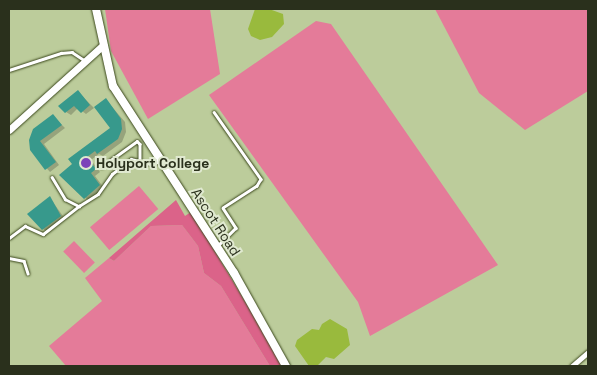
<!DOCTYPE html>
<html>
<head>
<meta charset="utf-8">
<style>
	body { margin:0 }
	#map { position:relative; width:597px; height:375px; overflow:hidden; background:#bccc9b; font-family:"Space Grotesk",sans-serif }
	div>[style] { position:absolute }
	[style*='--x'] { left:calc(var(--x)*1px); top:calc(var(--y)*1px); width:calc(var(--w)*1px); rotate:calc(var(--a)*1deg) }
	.green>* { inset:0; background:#e47b99; transform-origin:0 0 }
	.forest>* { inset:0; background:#db6389 }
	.water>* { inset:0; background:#99ba3d }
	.shadow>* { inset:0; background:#0003 }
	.building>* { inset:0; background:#37998c }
	.roads { filter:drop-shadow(0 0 1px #3b481c) drop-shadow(0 0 1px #3b481c) }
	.lane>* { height:2.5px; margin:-1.25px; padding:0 1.25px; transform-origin:1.25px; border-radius:1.25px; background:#fff }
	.street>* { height:5px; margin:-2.5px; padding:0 2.5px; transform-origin:2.5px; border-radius:2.5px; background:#fff }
	.secondary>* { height:7px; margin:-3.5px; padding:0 3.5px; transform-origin:3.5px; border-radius:3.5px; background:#fff }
	.primary>* { height:8px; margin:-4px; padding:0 4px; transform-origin:4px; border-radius:4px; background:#fff }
	.dots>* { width:14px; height:14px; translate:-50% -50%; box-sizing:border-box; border:2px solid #e0e9d0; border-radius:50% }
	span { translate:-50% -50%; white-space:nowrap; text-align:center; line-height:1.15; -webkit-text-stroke:4px #e0e9d0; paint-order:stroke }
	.poi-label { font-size:14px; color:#2a301c; font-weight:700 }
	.left { translate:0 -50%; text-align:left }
	.street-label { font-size:14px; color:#2a301c }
	.frame { position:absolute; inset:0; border:10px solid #2a301c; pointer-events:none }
</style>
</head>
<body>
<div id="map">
	<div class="green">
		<i style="clip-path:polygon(105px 9px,210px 9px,220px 74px,148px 119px,111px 51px)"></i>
		<i style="clip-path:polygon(435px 9px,588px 9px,588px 91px,525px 130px,479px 93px)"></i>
		<i style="clip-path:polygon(316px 21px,331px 24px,498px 265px,370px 336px,358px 302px,209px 95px)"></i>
		<i style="left:139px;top:186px;width:30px;height:64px;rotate:50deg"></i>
		<i style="clip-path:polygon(182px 225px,198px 246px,204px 273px,221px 286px,270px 366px,66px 366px,49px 346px,102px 301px,85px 278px,109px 258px,114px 261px,151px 226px)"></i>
		<i style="left:74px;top:241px;width:30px;height:15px;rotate:46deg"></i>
	</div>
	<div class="forest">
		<i style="clip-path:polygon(176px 200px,185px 216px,191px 212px,284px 366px,270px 366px,221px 286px,204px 273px,198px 246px,182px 225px,151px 226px,114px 261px,109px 258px)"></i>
	</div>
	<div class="water">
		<i style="clip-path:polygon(255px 9px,269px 9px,283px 14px,284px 24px,272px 37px,260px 40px,251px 36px,248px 29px)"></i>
		<i style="clip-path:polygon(330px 319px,347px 329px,350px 345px,334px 359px,326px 357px,317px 366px,309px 366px,295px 346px,297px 340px,312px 329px,319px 330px,322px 324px)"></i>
	</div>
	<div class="shadow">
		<i style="clip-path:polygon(78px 92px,94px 108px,86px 114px,78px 108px,71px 115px,66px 112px)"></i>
		<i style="clip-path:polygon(106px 100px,125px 122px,126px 132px,122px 142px,103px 156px,99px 154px,91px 160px,100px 172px,95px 176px,104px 188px,89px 201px,61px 175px,112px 128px)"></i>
		<i style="clip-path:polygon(53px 116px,65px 128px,44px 144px,59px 165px,50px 172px,31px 150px)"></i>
		<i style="clip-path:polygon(50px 198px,65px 219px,47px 232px,43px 229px)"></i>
	</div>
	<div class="building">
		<i style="clip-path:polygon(78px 90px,90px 105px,81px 113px,74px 106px,65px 113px,58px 106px)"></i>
		<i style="clip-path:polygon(106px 98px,121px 119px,122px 129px,118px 139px,97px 154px,95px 151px,87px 157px,96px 169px,91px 173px,100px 185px,84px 199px,59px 175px,72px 164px,68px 159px,110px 128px,94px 107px)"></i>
		<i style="clip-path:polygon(53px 114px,62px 125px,40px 141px,56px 162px,45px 170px,30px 150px,29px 140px,33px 129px)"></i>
		<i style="clip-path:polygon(50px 196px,61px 216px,42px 230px,27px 214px)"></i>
	</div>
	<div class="roads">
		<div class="lane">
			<i style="--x:9;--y:70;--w:55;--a:-18.1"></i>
			<i style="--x:61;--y:53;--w:11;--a:-5"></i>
			<i style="--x:72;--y:52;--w:14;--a:34"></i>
			<i style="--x:214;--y:112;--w:82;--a:55"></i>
			<i style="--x:261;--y:179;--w:8;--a:120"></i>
			<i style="--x:257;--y:186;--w:40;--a:147.1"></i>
			<i style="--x:223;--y:208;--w:24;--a:57"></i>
			<i style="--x:236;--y:228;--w:25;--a:135"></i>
			<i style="--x:101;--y:167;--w:44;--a:-35.8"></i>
			<i style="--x:137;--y:141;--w:4;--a:45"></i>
			<i style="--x:140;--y:144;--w:15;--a:90"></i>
			<i style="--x:52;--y:177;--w:26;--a:59"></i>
			<i style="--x:65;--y:199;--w:16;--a:27"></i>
			<i style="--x:79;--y:206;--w:22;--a:-32"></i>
			<i style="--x:98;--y:194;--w:24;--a:-55"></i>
			<i style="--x:112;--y:174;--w:24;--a:-38"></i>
			<i style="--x:131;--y:159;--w:21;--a:14"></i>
			<i style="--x:151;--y:164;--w:9;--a:-18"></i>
			<i style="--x:9;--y:238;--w:20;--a:-37"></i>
			<i style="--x:25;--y:226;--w:20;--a:24"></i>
			<i style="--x:43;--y:234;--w:46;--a:-37.9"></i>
			<i style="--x:9;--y:258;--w:15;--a:11"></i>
			<i style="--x:24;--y:261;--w:13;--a:72"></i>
		</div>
		<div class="street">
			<i style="--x:572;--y:366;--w:21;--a:-41"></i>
		</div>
		<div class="secondary">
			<i style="--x:9;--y:130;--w:127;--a:-42.1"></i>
		</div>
		<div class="primary">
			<i style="--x:96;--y:9;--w:79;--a:77.6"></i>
			<i style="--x:113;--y:86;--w:223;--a:57.1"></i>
			<i style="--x:234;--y:273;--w:107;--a:60.8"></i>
		</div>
	</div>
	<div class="dots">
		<i style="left:86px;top:163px;background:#7c43b9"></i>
	</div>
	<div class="poi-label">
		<span class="left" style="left:96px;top:163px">Holyport College</span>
	</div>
	<div class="street-label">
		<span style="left:216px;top:222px;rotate:57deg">Ascot Road</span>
	</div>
	<div class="frame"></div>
</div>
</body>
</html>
